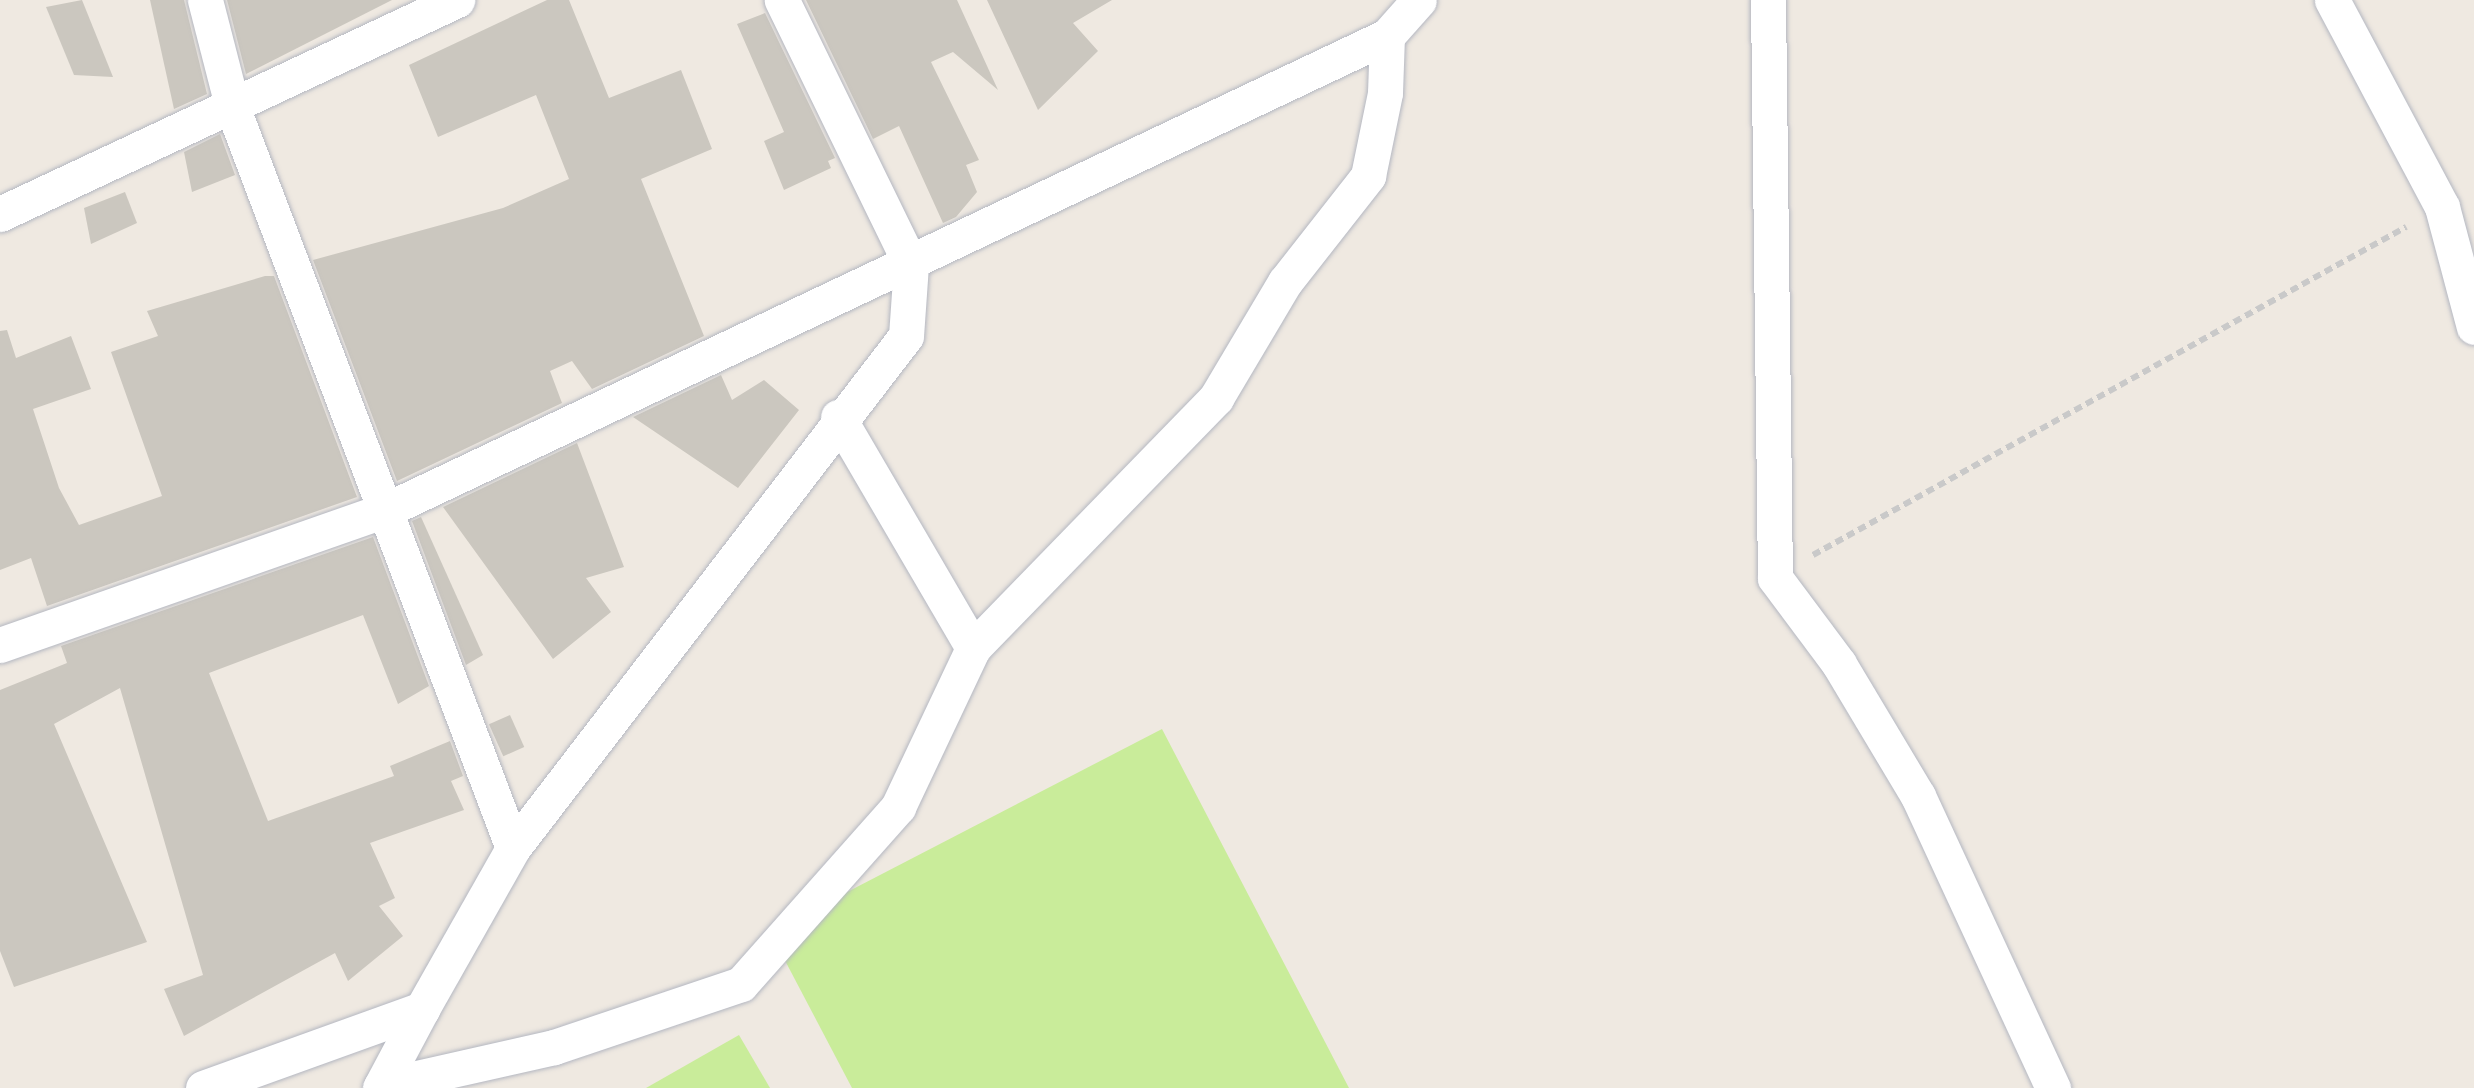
<!DOCTYPE html>
<html>
<head>
<meta charset="utf-8">
<style>
	body { margin:0 }
	#map { position:relative; width:2474px; height:1088px; overflow:hidden; background:#efe9e1; font-family:Mulish,sans-serif }
	div>[style] { position:absolute }
	[style*='--x'] { left:calc(var(--x)*1px); top:calc(var(--y)*1px); width:calc(var(--w)*1px); rotate:calc(var(--a)*1deg) }
	.pitch>* { inset:0; background:#c9ec9a }
	.building>* { inset:0; background:#cbc7bf; transform-origin:0 0 }
	.path>* { height:6px; margin-top:-3px; transform-origin:0; background:repeating-linear-gradient(90deg,#c9c9c9 0 8px,transparent 0 13px) }
	.roads { filter:drop-shadow(0 0 2px #b4b7c1) drop-shadow(0 0 2px #b4b7c1) }
	.street>* { height:35px; margin:-17.5px; padding:0 17.5px; transform-origin:17.5px; border-radius:17.5px; background:#fff }
	span { translate:-50% -50%; white-space:nowrap; text-align:center; line-height:1.15; -webkit-text-stroke:9px #fff; paint-order:stroke }
</style>
</head>
<body>
<div id="map">
	<div class="pitch">
		<i style="clip-path:polygon(1162px 729px,1349px 1088px,852px 1088px,770px 932px)"></i>
		<i style="clip-path:polygon(739px 1035px,770px 1088px,646px 1088px)"></i>
	</div>
	<div class="building">
		<i style="clip-path:polygon(82px 0,113px 77px,74px 75px,46px 7px)"></i>
		<i style="clip-path:polygon(150px 0,184px 0,207px 94px,174px 109px)"></i>
		<i style="clip-path:polygon(227px 0,392px 0,246px 74px)"></i>
		<i style="clip-path:polygon(547px 0,569px 0,609px 98px,681px 70px,712px 149px,641px 179px,704px 336px,592px 389px,572px 361px,550px 371px,562px 403px,397px 481px,313px 260px,503px 208px,569px 179px,536px 95px,438px 137px,409px 65px)"></i>
		<i style="clip-path:polygon(806px 0,957px 0,998px 90px,953px 52px,931px 62px,979px 160px,966px 165px,977px 192px,956px 217px,943px 223px,899px 126px,873px 139px)"></i>
		<i style="clip-path:polygon(987px 0,1112px 0,1073px 23px,1098px 51px,1038px 110px)"></i>
		<i style="clip-path:polygon(765px 13px,835px 158px,828px 161px,831px 168px,784px 190px,764px 141px,784px 132px,737px 24px)"></i>
		<i style="clip-path:polygon(220px 134px,235px 175px,192px 192px,184px 152px)"></i>
		<i style="clip-path:polygon(125px 192px,137px 223px,91px 244px,84px 208px)"></i>
		<i style="clip-path:polygon(265px 276px,274px 276px,357px 497px,47px 606px,31px 558px,0 570px,0 331px,7px 330px,16px 358px,71px 336px,91px 389px,33px 409px,59px 488px,79px 525px,162px 496px,111px 352px,158px 336px,147px 311px)"></i>
		<i style="clip-path:polygon(721px 375px,732px 400px,764px 380px,799px 410px,738px 488px,633px 417px)"></i>
		<i style="clip-path:polygon(577px 443px,624px 567px,586px 578px,611px 612px,553px 659px,443px 507px)"></i>
		<i style="clip-path:polygon(421px 517px,483px 655px,466px 665px,412px 521px)"></i>
		<i style="clip-path:polygon(373px 537px,429px 686px,398px 704px,363px 615px,209px 673px,268px 821px,394px 776px,390px 766px,450px 741px,463px 776px,451px 781px,464px 810px,370px 843px,395px 898px,379px 906px,403px 936px,348px 981px,335px 953px,184px 1036px,164px 989px,203px 975px,120px 688px,54px 724px,147px 942px,14px 987px,0 951px,0 690px,67px 663px,61px 646px)"></i>
		<i style="left:510px;top:715px;width:35px;height:23px;rotate:66deg"></i>
	</div>
	<div class="path">
		<i style="--x:1813;--y:555;--w:678;--a:-28.95"></i>
	</div>
	<div class="roads">
		<div class="street">
			<i style="--x:205;--y:0;--w:113;--a:75.6"></i>
			<i style="--x:233;--y:109;--w:790;--a:69.25"></i>
			<i style="--x:1768;--y:0;--w:578;--a:89.31"></i>
			<i style="--x:1775;--y:578;--w:107;--a:53.3"></i>
			<i style="--x:1839;--y:664;--w:154;--a:59.1"></i>
			<i style="--x:1918;--y:796;--w:322;--a:65.2"></i>
			<i style="--x:2332;--y:0;--w:234;--a:62"></i>
			<i style="--x:2442;--y:207;--w:124;--a:75.1"></i>
			<i style="--x:0;--y:214;--w:505;--a:-25.09"></i>
			<i style="--x:838;--y:417;--w:268;--a:59.7"></i>
			<i style="--x:0;--y:645;--w:409;--a:-19.3"></i>
			<i style="--x:386;--y:510;--w:1108;--a:-25.34"></i>
			<i style="--x:1387;--y:36;--w:48;--a:-48.4"></i>
			<i style="--x:381;--y:1086;--w:177;--a:-12.7"></i>
			<i style="--x:554;--y:1047;--w:197;--a:-18.6"></i>
			<i style="--x:741;--y:984;--w:237;--a:-48.4"></i>
			<i style="--x:898;--y:807;--w:176;--a:-64.7"></i>
			<i style="--x:973;--y:648;--w:349;--a:-45.8"></i>
			<i style="--x:1216;--y:398;--w:135;--a:-59.3"></i>
			<i style="--x:1285;--y:282;--w:135;--a:-51.9"></i>
			<i style="--x:1368;--y:176;--w:85;--a:-78.4"></i>
			<i style="--x:1385;--y:93;--w:57;--a:-88"></i>
			<i style="--x:203;--y:1088;--w:233;--a:-19.8"></i>
			<i style="--x:422;--y:1009;--w:185;--a:-60.5"></i>
			<i style="--x:513;--y:848;--w:645;--a:-52.49"></i>
			<i style="--x:906;--y:336;--w:71;--a:-86"></i>
			<i style="--x:911;--y:265;--w:295;--a:-116"></i>
			<i style="--x:380;--y:1088;--w:89;--a:-62"></i>
		</div>
	</div>
</div>
</body>
</html>
